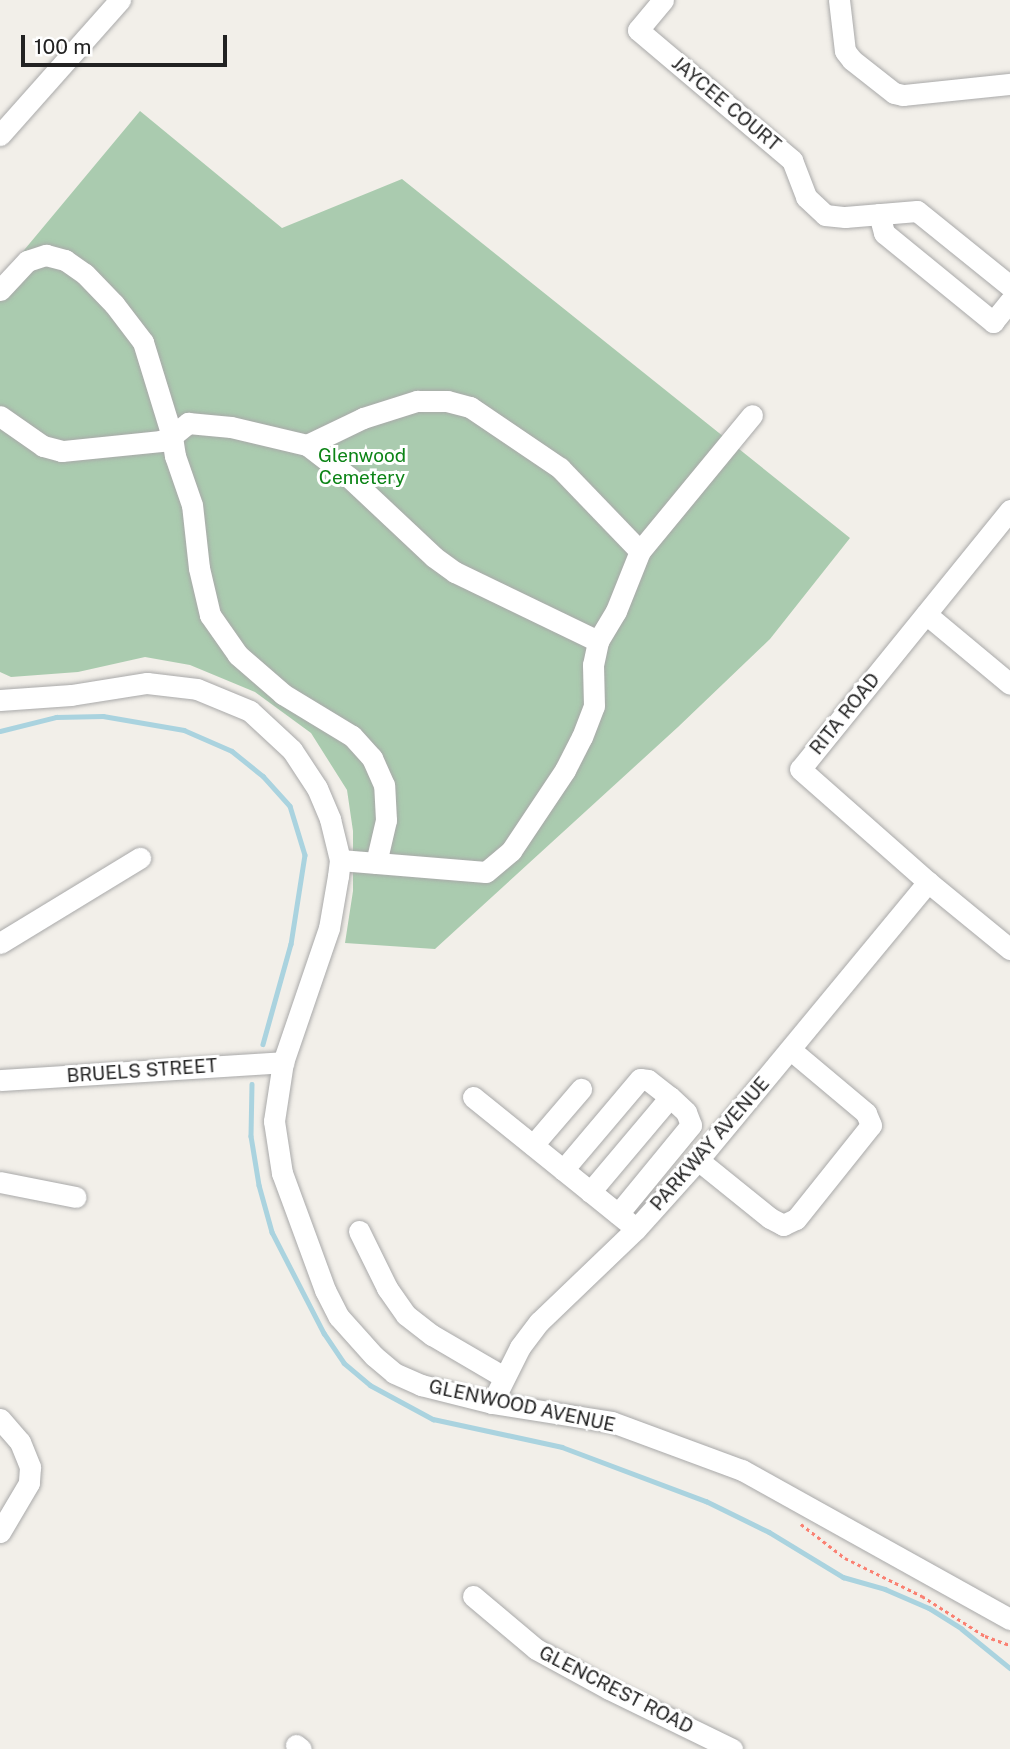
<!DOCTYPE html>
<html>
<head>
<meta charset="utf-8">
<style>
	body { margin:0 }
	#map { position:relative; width:1010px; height:1749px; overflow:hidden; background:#f2efe9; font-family:"Public Sans",sans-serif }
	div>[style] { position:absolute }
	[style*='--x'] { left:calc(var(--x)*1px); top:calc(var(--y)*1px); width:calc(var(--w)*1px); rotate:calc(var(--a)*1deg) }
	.cemetery>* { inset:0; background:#aacbaf }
	.stream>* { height:4.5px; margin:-2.25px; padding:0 2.25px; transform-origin:2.25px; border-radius:2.25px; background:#aad3df }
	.path>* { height:2.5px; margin-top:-1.25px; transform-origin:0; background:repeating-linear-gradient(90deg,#fa8072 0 3.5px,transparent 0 7px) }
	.roads { filter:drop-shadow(0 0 2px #a9a9a9) drop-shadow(0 0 2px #a9a9a9) }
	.minor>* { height:21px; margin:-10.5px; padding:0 10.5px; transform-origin:10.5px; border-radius:10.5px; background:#fff }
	span { translate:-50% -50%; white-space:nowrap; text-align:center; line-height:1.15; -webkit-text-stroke:6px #fff; paint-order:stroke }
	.street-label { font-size:19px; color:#222 }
	.park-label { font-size:19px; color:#0c8416 }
	.scale { position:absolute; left:21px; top:35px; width:206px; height:32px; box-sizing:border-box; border:4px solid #222; border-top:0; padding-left:9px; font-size:21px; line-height:24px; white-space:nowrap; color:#222; -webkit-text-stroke:5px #fff; paint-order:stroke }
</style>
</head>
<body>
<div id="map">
	<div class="cemetery">
		<i style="clip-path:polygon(140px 111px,282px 228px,402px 179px,850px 538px,770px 639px,678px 727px,435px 949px,345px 943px,353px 891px,353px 831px,347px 790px,311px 733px,255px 692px,190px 665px,145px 657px,78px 672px,11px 677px,0 672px,0 279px)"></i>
	</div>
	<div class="stream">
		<i style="--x:0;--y:731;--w:58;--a:-14"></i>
		<i style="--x:56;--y:717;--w:47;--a:-1.2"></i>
		<i style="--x:103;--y:716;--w:82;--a:9.8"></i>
		<i style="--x:184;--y:730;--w:52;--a:23.6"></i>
		<i style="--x:232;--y:751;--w:40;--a:39"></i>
		<i style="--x:263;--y:776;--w:40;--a:48"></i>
		<i style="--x:290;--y:806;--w:51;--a:73"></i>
		<i style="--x:305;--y:855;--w:90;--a:98.9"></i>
		<i style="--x:291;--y:944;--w:104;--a:105.6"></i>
		<i style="--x:252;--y:1084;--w:52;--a:91.1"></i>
		<i style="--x:251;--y:1136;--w:50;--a:80.7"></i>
		<i style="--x:259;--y:1185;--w:49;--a:74.5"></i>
		<i style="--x:272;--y:1232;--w:114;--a:62.8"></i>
		<i style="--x:324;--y:1333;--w:36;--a:56"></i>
		<i style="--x:344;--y:1363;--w:34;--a:40"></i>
		<i style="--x:370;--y:1385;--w:72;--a:28.4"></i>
		<i style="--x:433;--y:1419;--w:132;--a:12.2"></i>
		<i style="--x:562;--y:1447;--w:154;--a:20.6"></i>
		<i style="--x:706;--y:1501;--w:70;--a:26.2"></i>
		<i style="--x:769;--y:1532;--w:87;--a:31.3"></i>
		<i style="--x:843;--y:1577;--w:44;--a:15.9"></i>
		<i style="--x:885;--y:1589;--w:48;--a:23.4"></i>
		<i style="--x:929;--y:1608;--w:39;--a:32"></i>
		<i style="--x:962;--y:1629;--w:62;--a:39.1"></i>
	</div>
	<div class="path">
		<i style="--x:801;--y:1524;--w:56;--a:37.7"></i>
		<i style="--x:845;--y:1558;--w:86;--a:26.3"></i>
		<i style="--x:922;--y:1596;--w:75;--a:32.4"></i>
		<i style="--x:985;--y:1636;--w:27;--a:20"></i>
	</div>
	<div class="roads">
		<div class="minor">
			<i style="--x:663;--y:0;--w:39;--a:130"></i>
			<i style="--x:638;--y:30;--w:202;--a:40.2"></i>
			<i style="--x:792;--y:160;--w:40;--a:69"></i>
			<i style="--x:806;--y:197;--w:26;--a:43"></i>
			<i style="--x:825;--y:215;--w:20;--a:6"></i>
			<i style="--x:845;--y:217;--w:72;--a:-4.8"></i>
			<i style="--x:917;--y:211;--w:119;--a:38.9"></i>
			<i style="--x:839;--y:0;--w:51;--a:83.3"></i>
			<i style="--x:845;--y:51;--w:11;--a:52"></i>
			<i style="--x:852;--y:60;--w:53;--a:38.2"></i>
			<i style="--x:894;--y:93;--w:9;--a:13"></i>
			<i style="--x:903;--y:95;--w:108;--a:-5.9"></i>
			<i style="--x:0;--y:135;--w:181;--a:-48.4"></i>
			<i style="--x:879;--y:214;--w:20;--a:75"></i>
			<i style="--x:884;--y:233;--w:141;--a:39.2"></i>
			<i style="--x:993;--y:322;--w:27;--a:-51"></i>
			<i style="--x:0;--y:290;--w:40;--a:-47"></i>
			<i style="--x:27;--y:261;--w:20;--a:-18"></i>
			<i style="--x:46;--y:255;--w:20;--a:15"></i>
			<i style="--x:65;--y:260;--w:24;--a:35"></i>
			<i style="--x:85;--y:274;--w:42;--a:46"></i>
			<i style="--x:114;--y:304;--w:48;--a:52.7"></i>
			<i style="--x:143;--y:342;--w:98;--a:72.9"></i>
			<i style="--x:172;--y:436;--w:12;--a:156"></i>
			<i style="--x:161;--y:441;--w:100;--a:174.2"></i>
			<i style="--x:62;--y:451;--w:20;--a:-165"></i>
			<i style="--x:43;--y:446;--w:52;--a:-145.1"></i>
			<i style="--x:307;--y:445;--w:62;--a:-25.7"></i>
			<i style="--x:363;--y:418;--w:57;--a:-17.5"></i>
			<i style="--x:417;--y:401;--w:30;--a:0"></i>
			<i style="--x:447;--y:401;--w:24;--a:15"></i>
			<i style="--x:470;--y:407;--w:109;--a:34.1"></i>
			<i style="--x:560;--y:468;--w:115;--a:46.1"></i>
			<i style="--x:1010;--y:510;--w:333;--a:129"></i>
			<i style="--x:800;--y:769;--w:171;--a:41.4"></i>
			<i style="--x:928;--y:882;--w:106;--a:39.3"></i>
			<i style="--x:926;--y:614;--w:109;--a:39.8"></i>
			<i style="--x:0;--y:700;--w:71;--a:-4"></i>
			<i style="--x:71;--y:695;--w:77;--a:-9"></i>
			<i style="--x:147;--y:683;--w:50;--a:6.8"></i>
			<i style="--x:197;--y:689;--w:57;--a:22.5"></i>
			<i style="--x:250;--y:711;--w:57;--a:42.9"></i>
			<i style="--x:292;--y:750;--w:45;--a:56.7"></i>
			<i style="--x:317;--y:788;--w:34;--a:67"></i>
			<i style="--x:330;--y:819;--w:42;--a:76.3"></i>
			<i style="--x:340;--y:860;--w:16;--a:97"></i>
			<i style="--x:338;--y:876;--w:53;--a:99.8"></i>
			<i style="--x:329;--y:928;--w:142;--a:108.9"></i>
			<i style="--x:283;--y:1062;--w:60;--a:98.7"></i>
			<i style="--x:274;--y:1121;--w:53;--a:81.3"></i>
			<i style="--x:282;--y:1173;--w:125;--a:69.8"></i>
			<i style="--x:325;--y:1290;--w:30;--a:63"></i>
			<i style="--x:339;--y:1317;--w:52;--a:48.1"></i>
			<i style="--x:374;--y:1356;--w:26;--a:40"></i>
			<i style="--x:394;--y:1373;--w:30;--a:24"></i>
			<i style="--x:421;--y:1385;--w:73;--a:14.2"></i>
			<i style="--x:492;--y:1403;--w:121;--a:9"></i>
			<i style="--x:612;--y:1422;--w:139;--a:20.3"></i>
			<i style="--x:742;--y:1470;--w:307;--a:29.1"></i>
			<i style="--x:340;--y:860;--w:146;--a:4.7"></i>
			<i style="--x:486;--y:872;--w:33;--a:-40"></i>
			<i style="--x:511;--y:851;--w:97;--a:-56.3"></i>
			<i style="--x:565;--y:770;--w:37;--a:-63"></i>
			<i style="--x:582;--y:737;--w:33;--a:-69"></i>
			<i style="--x:594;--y:706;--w:41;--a:-91.4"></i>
			<i style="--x:593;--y:665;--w:25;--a:-78"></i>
			<i style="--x:598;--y:641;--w:35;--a:-59"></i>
			<i style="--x:616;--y:611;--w:65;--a:-68.2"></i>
			<i style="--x:640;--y:551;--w:176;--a:-50.5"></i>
			<i style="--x:376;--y:863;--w:44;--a:-76.9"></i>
			<i style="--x:386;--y:820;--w:35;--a:-93"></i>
			<i style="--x:384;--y:785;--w:30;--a:-114"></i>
			<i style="--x:372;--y:758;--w:30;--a:-132"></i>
			<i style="--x:352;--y:736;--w:81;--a:-148.7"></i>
			<i style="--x:283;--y:694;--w:60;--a:-139.1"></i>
			<i style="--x:238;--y:655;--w:49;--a:-125"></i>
			<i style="--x:210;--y:615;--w:48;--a:-103.2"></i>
			<i style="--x:199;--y:568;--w:63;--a:-96.3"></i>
			<i style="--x:192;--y:505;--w:52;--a:-109.1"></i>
			<i style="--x:175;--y:456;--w:20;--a:-99"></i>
			<i style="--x:172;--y:436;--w:21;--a:-39"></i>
			<i style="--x:188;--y:423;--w:43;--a:5.3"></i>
			<i style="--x:231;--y:427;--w:78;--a:13.3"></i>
			<i style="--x:307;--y:445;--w:54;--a:37.5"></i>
			<i style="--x:350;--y:478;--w:115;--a:43.2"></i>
			<i style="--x:434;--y:557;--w:26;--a:36"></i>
			<i style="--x:455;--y:572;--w:159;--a:25.8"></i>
			<i style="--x:0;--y:943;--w:164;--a:-31.3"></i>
			<i style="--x:0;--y:1080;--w:284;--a:-3.6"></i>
			<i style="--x:473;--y:1097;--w:201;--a:38.9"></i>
			<i style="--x:533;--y:1145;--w:74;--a:-49.4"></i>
			<i style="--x:698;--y:1160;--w:92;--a:38.9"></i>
			<i style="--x:770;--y:1218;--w:15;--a:28"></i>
			<i style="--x:783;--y:1225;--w:14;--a:-25"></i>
			<i style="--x:796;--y:1219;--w:120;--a:-51.4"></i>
			<i style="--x:871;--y:1125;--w:13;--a:-113"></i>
			<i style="--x:866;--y:1113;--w:98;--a:-140"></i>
			<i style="--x:563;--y:1170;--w:119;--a:-49.8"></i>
			<i style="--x:640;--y:1079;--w:8;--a:7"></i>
			<i style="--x:648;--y:1080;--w:28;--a:38"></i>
			<i style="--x:670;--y:1097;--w:22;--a:43"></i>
			<i style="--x:686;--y:1112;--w:14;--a:69"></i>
			<i style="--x:691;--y:1125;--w:115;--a:129.4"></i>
			<i style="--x:0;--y:1182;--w:77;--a:11.2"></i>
			<i style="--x:590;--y:1192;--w:124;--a:-49.9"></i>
			<i style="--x:359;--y:1231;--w:64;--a:63.8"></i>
			<i style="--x:387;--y:1288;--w:33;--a:55"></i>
			<i style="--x:406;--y:1315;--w:33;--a:38"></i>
			<i style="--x:432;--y:1335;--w:83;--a:30.3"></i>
			<i style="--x:492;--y:1403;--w:63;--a:-63.4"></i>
			<i style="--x:520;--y:1347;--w:31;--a:-53"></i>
			<i style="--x:539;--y:1322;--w:134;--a:-43.8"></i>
			<i style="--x:636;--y:1229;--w:93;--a:-48.1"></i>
			<i style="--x:698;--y:1160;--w:361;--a:-50.4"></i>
			<i style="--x:0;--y:1419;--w:30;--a:49"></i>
			<i style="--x:20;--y:1442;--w:27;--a:68"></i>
			<i style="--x:30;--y:1467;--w:16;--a:94"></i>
			<i style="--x:29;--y:1483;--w:57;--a:120.6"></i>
			<i style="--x:473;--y:1596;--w:82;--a:40.1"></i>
			<i style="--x:536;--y:1649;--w:83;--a:28.7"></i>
			<i style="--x:609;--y:1689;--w:137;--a:26"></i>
			<i style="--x:296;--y:1745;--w:6;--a:39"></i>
		</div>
	</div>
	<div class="street-label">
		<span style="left:726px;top:104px;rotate:40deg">JAYCEE COURT</span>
		<span style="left:845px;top:714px;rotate:-51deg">RITA ROAD</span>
		<span style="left:142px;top:1071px;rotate:-4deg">BRUELS STREET</span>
		<span style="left:710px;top:1144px;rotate:-49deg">PARKWAY AVENUE</span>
		<span style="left:522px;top:1406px;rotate:12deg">GLENWOOD AVENUE</span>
		<span style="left:616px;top:1690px;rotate:27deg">GLENCREST ROAD</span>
	</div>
	<div class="park-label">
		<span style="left:362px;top:467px">Glenwood<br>Cemetery</span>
	</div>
	<div class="scale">100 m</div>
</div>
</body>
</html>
